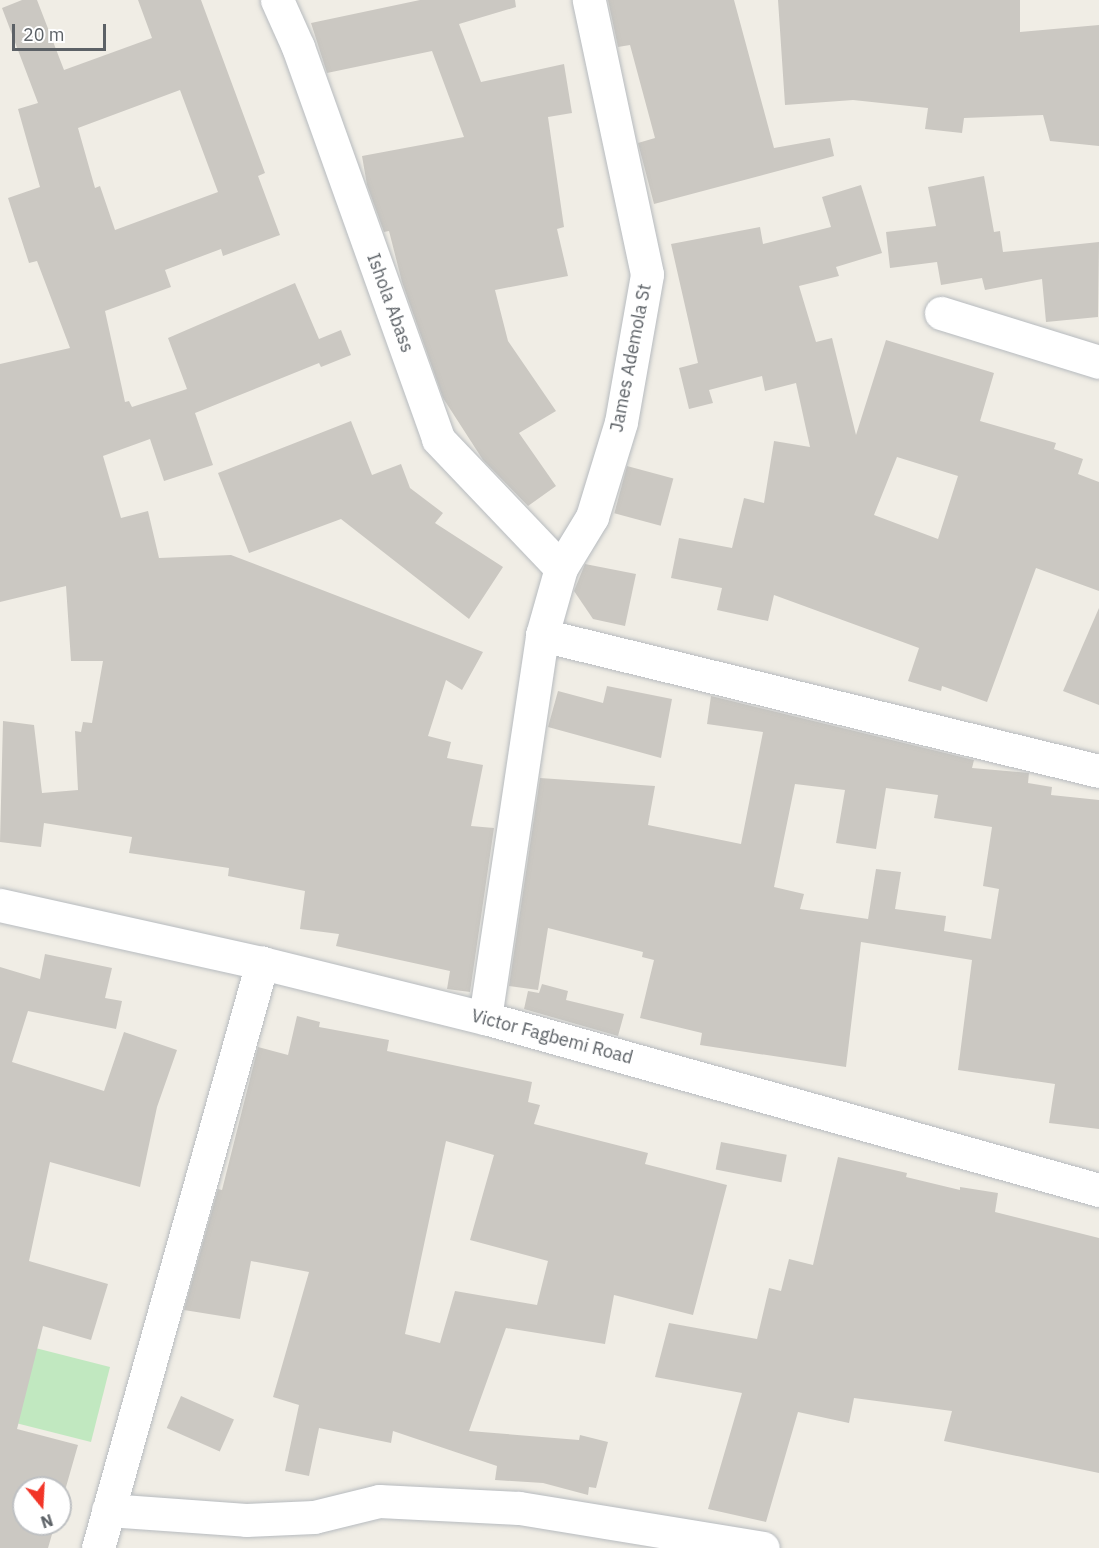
<!DOCTYPE html>
<html>
<head>
<meta charset="utf-8">
<style>
	body { margin:0 }
	#map { position:relative; width:1099px; height:1548px; overflow:hidden; background:#f0ede5; font-family:"IBM Plex Sans",sans-serif }
	div>[style] { position:absolute }
	[style*='--x'] { left:calc(var(--x)*1px); top:calc(var(--y)*1px); width:calc(var(--w)*1px); rotate:calc(var(--a)*1deg) }
	.green>* { inset:0; background:#c1e8c0 }
	.building>* { inset:0; background:#cbc8c2; transform-origin:0 0 }
	.roads { filter:drop-shadow(0 0 2px #b7bbbf) drop-shadow(0 0 2px #b7bbbf) }
	.minor>* { height:33px; margin:-16.5px; padding:0 16.5px; transform-origin:16.5px; border-radius:16.5px; background:#fff }
	span { translate:-50% -50%; white-space:nowrap; text-align:center; line-height:1.15; -webkit-text-stroke:4.5px #fff; paint-order:stroke }
	.street-label { font-size:18px; color:#5c6166 }
	.north { position:absolute; left:12px; top:1476px; width:60px; height:60px; box-sizing:border-box; background:#fff; border:2px solid #bec0c2; border-radius:50%; rotate:162deg; font-size:16px; font-weight:700; line-height:24px; text-align:center; color:#5c6166 }
	.north::after { content:''; display:block; margin:auto; width:21px; height:27px; background:#f23528; clip-path:polygon(50% 0,100% 100%,50% 72%,0 100%) }
	.scale { position:absolute; left:12px; top:24px; width:94px; height:27px; box-sizing:border-box; border:3px solid #5c6166; border-top:0; padding-left:8px; font-size:18px; line-height:21px; white-space:nowrap; color:#5c6166; -webkit-text-stroke:4px #fff; paint-order:stroke }
</style>
</head>
<body>
<div id="map">
	<div class="green">
		<i style="clip-path:polygon(0 1339px,110px 1367px,91px 1442px,0 1419px)"></i>
	</div>
	<div class="building">
		<i style="clip-path:polygon(evenodd,22px 0,37px 0,64px 70px,152px 38px,138px 0,201px 0,265px 173px,258px 176px,280px 235px,223px 256px,221px 249px,165px 270px,171px 287px,105px 311px,125px 402px,129px 401px,132px 407px,187px 389px,168px 338px,295px 283px,319px 339px,341px 330px,351px 355px,321px 367px,319px 363px,195px 413px,213px 465px,164px 481px,150px 439px,103px 456px,121px 518px,148px 511px,159px 558px,231px 555px,483px 652px,462px 690px,446px 680px,428px 736px,451px 742px,447px 758px,483px 765px,471px 826px,494px 828px,470px 992px,447px 989px,450px 971px,336px 946px,339px 934px,300px 929px,305px 891px,228px 876px,229px 868px,129px 853px,132px 837px,44px 823px,41px 847px,0 842px,3px 721px,34px 725px,42px 793px,78px 790px,75px 731px,81px 732px,83px 722px,92px 723px,103px 661px,71px 661px,66px 586px,0 602px,0 364px,70px 348px,37px 261px,29px 263px,8px 198px,40px 187px,18px 109px,38px 103px,2px 8px,22px 0,180px 90px,218px 192px,115px 230px,100px 186px,95px 188px,78px 128px,180px 90px)"></i>
		<i style="clip-path:polygon(420px 0,515px 0,516px 7px,459px 24px,481px 82px,564px 64px,572px 113px,548px 117px,564px 227px,557px 229px,568px 276px,495px 290px,508px 341px,556px 411px,519px 433px,556px 486px,528px 506px,483px 460px,443px 398px,402px 282px,389px 231px,384px 232px,367px 185px,362px 156px,464px 137px,432px 51px,327px 73px,311px 23px)"></i>
		<i style="clip-path:polygon(608px 0,734px 0,774px 148px,830px 138px,834px 156px,654px 204px,638px 143px,655px 138px,630px 45px,618px 47px)"></i>
		<i style="clip-path:polygon(778px 0,1020px 0,1020px 32px,1099px 25px,1099px 146px,1050px 141px,1043px 115px,964px 118px,962px 133px,925px 129px,928px 108px,853px 100px,785px 105px)"></i>
		<i style="clip-path:polygon(984px 176px,994px 232px,1000px 231px,1003px 252px,1099px 242px,1098px 317px,1046px 322px,1042px 279px,985px 290px,982px 278px,941px 285px,937px 262px,890px 268px,886px 232px,936px 226px,928px 187px)"></i>
		<i style="clip-path:polygon(evenodd,861px 185px,882px 253px,836px 267px,839px 276px,799px 286px,816px 342px,832px 338px,856px 435px,886px 340px,994px 373px,980px 421px,1056px 443px,1054px 449px,1083px 459px,1078px 474px,1099px 482px,1099px 591px,1036px 568px,987px 702px,942px 686px,941px 691px,908px 681px,919px 648px,774px 595px,768px 621px,717px 610px,722px 588px,671px 578px,679px 538px,732px 548px,744px 498px,764px 503px,774px 441px,810px 447px,796px 383px,765px 391px,762px 376px,709px 390px,713px 403px,689px 409px,679px 368px,698px 363px,671px 244px,760px 227px,763px 244px,831px 227px,822px 197px,861px 185px,897px 457px,958px 476px,938px 539px,874px 515px,897px 457px)"></i>
		<i style="clip-path:polygon(351px 421px,372px 475px,401px 464px,410px 488px,443px 513px,435px 523px,503px 567px,469px 619px,341px 519px,249px 553px,218px 473px)"></i>
		<i style="left:627px;top:466px;width:48px;height:49px;rotate:15deg"></i>
		<i style="clip-path:polygon(585px 564px,636px 574px,625px 626px,593px 619px,574px 591px)"></i>
		<i style="clip-path:polygon(1099px 608px,1099px 705px,1063px 691px)"></i>
		<i style="clip-path:polygon(607px 686px,672px 699px,661px 758px,548px 727px,558px 691px,603px 703px)"></i>
		<i style="clip-path:polygon(evenodd,711px 696px,974px 760px,972px 768px,1029px 773px,1028px 783px,1052px 787px,1051px 795px,1099px 800px,1099px 1129px,1049px 1123px,1055px 1084px,958px 1070px,972px 960px,861px 942px,846px 1067px,700px 1045px,702px 1033px,640px 1018px,654px 960px,642px 957px,643px 952px,548px 928px,538px 990px,509px 986px,540px 778px,655px 786px,648px 825px,741px 844px,763px 732px,707px 724px,711px 696px,795px 784px,845px 790px,836px 843px,876px 849px,886px 788px,938px 795px,934px 818px,992px 827px,983px 886px,999px 889px,991px 939px,944px 931px,946px 916px,895px 909px,901px 872px,876px 869px,868px 919px,800px 909px,804px 894px,774px 887px,795px 784px)"></i>
		<i style="clip-path:polygon(45px 954px,112px 968px,105px 998px,122px 1001px,116px 1029px,28px 1011px,12px 1062px,104px 1091px,124px 1032px,177px 1050px,157px 1107px,140px 1187px,50px 1162px,29px 1261px,108px 1284px,91px 1340px,43px 1326px,17px 1429px,78px 1445px,60px 1508px,60px 1488px,24px 1488px,24px 1524px,55px 1524px,48px 1548px,0 1548px,0 967px,40px 979px)"></i>
		<i style="clip-path:polygon(542px 984px,568px 991px,566px 1000px,624px 1014px,618px 1036px,524px 1009px,528px 991px,539px 993px)"></i>
		<i style="clip-path:polygon(evenodd,297px 1016px,320px 1022px,319px 1027px,389px 1040px,387px 1051px,532px 1082px,528px 1102px,540px 1105px,534px 1124px,648px 1153px,645px 1164px,727px 1185px,693px 1315px,614px 1295px,605px 1344px,506px 1328px,469px 1431px,579px 1440px,580px 1435px,608px 1442px,596px 1488px,589px 1487px,588px 1495px,543px 1483px,495px 1480px,497px 1466px,393px 1431px,391px 1443px,319px 1428px,309px 1476px,285px 1471px,299px 1405px,273px 1397px,309px 1272px,251px 1261px,240px 1319px,184px 1310px,218px 1189px,222px 1190px,258px 1047px,288px 1055px,297px 1016px,446px 1141px,494px 1155px,470px 1240px,548px 1261px,537px 1305px,455px 1291px,440px 1343px,405px 1334px,446px 1141px)"></i>
		<i style="left:721px;top:1142px;width:67px;height:28px;rotate:11deg"></i>
		<i style="clip-path:polygon(838px 1157px,907px 1173px,906px 1177px,960px 1190px,960px 1187px,998px 1193px,995px 1212px,1099px 1238px,1099px 1473px,944px 1441px,952px 1411px,854px 1398px,849px 1423px,798px 1412px,766px 1522px,708px 1509px,742px 1393px,655px 1377px,669px 1323px,757px 1339px,769px 1288px,781px 1291px,789px 1259px,813px 1265px)"></i>
		<i style="left:181px;top:1396px;width:58px;height:35px;rotate:24deg"></i>
	</div>
	<div class="roads">
		<div class="minor">
			<i style="--x:277;--y:0;--w:51;--a:65.9"></i>
			<i style="--x:298;--y:47;--w:416;--a:70.3"></i>
			<i style="--x:438;--y:439;--w:178;--a:46.4"></i>
			<i style="--x:941;--y:313;--w:165;--a:17.2"></i>
			<i style="--x:542;--y:635;--w:573;--a:13.72"></i>
			<i style="--x:0;--y:905;--w:268;--a:12.5"></i>
			<i style="--x:262;--y:963;--w:230;--a:13.9"></i>
			<i style="--x:485;--y:1018;--w:638;--a:15.65"></i>
			<i style="--x:485;--y:1018;--w:387;--a:-81.5"></i>
			<i style="--x:542;--y:635;--w:70;--a:-74.2"></i>
			<i style="--x:561;--y:568;--w:60;--a:-58.7"></i>
			<i style="--x:592;--y:517;--w:99;--a:-73"></i>
			<i style="--x:621;--y:422;--w:150;--a:-80"></i>
			<i style="--x:647;--y:274;--w:280;--a:-102"></i>
			<i style="--x:108;--y:1510;--w:138;--a:4.1"></i>
			<i style="--x:246;--y:1520;--w:68;--a:-2.5"></i>
			<i style="--x:314;--y:1517;--w:67;--a:-13.8"></i>
			<i style="--x:379;--y:1501;--w:140;--a:2.9"></i>
			<i style="--x:519;--y:1508;--w:247;--a:9.3"></i>
			<i style="--x:98;--y:1548;--w:608;--a:-74.34"></i>
		</div>
	</div>
	<div class="street-label">
		<span style="left:390px;top:303px;rotate:70deg">Ishola Abass</span>
		<span style="left:631px;top:358px;rotate:-79deg">James Ademola St</span>
		<span style="left:552px;top:1037px;rotate:15deg">Victor Fagbemi Road</span>
	</div>
	<div class="north">N</div>
	<div class="scale">20 m</div>
</div>
</body>
</html>
